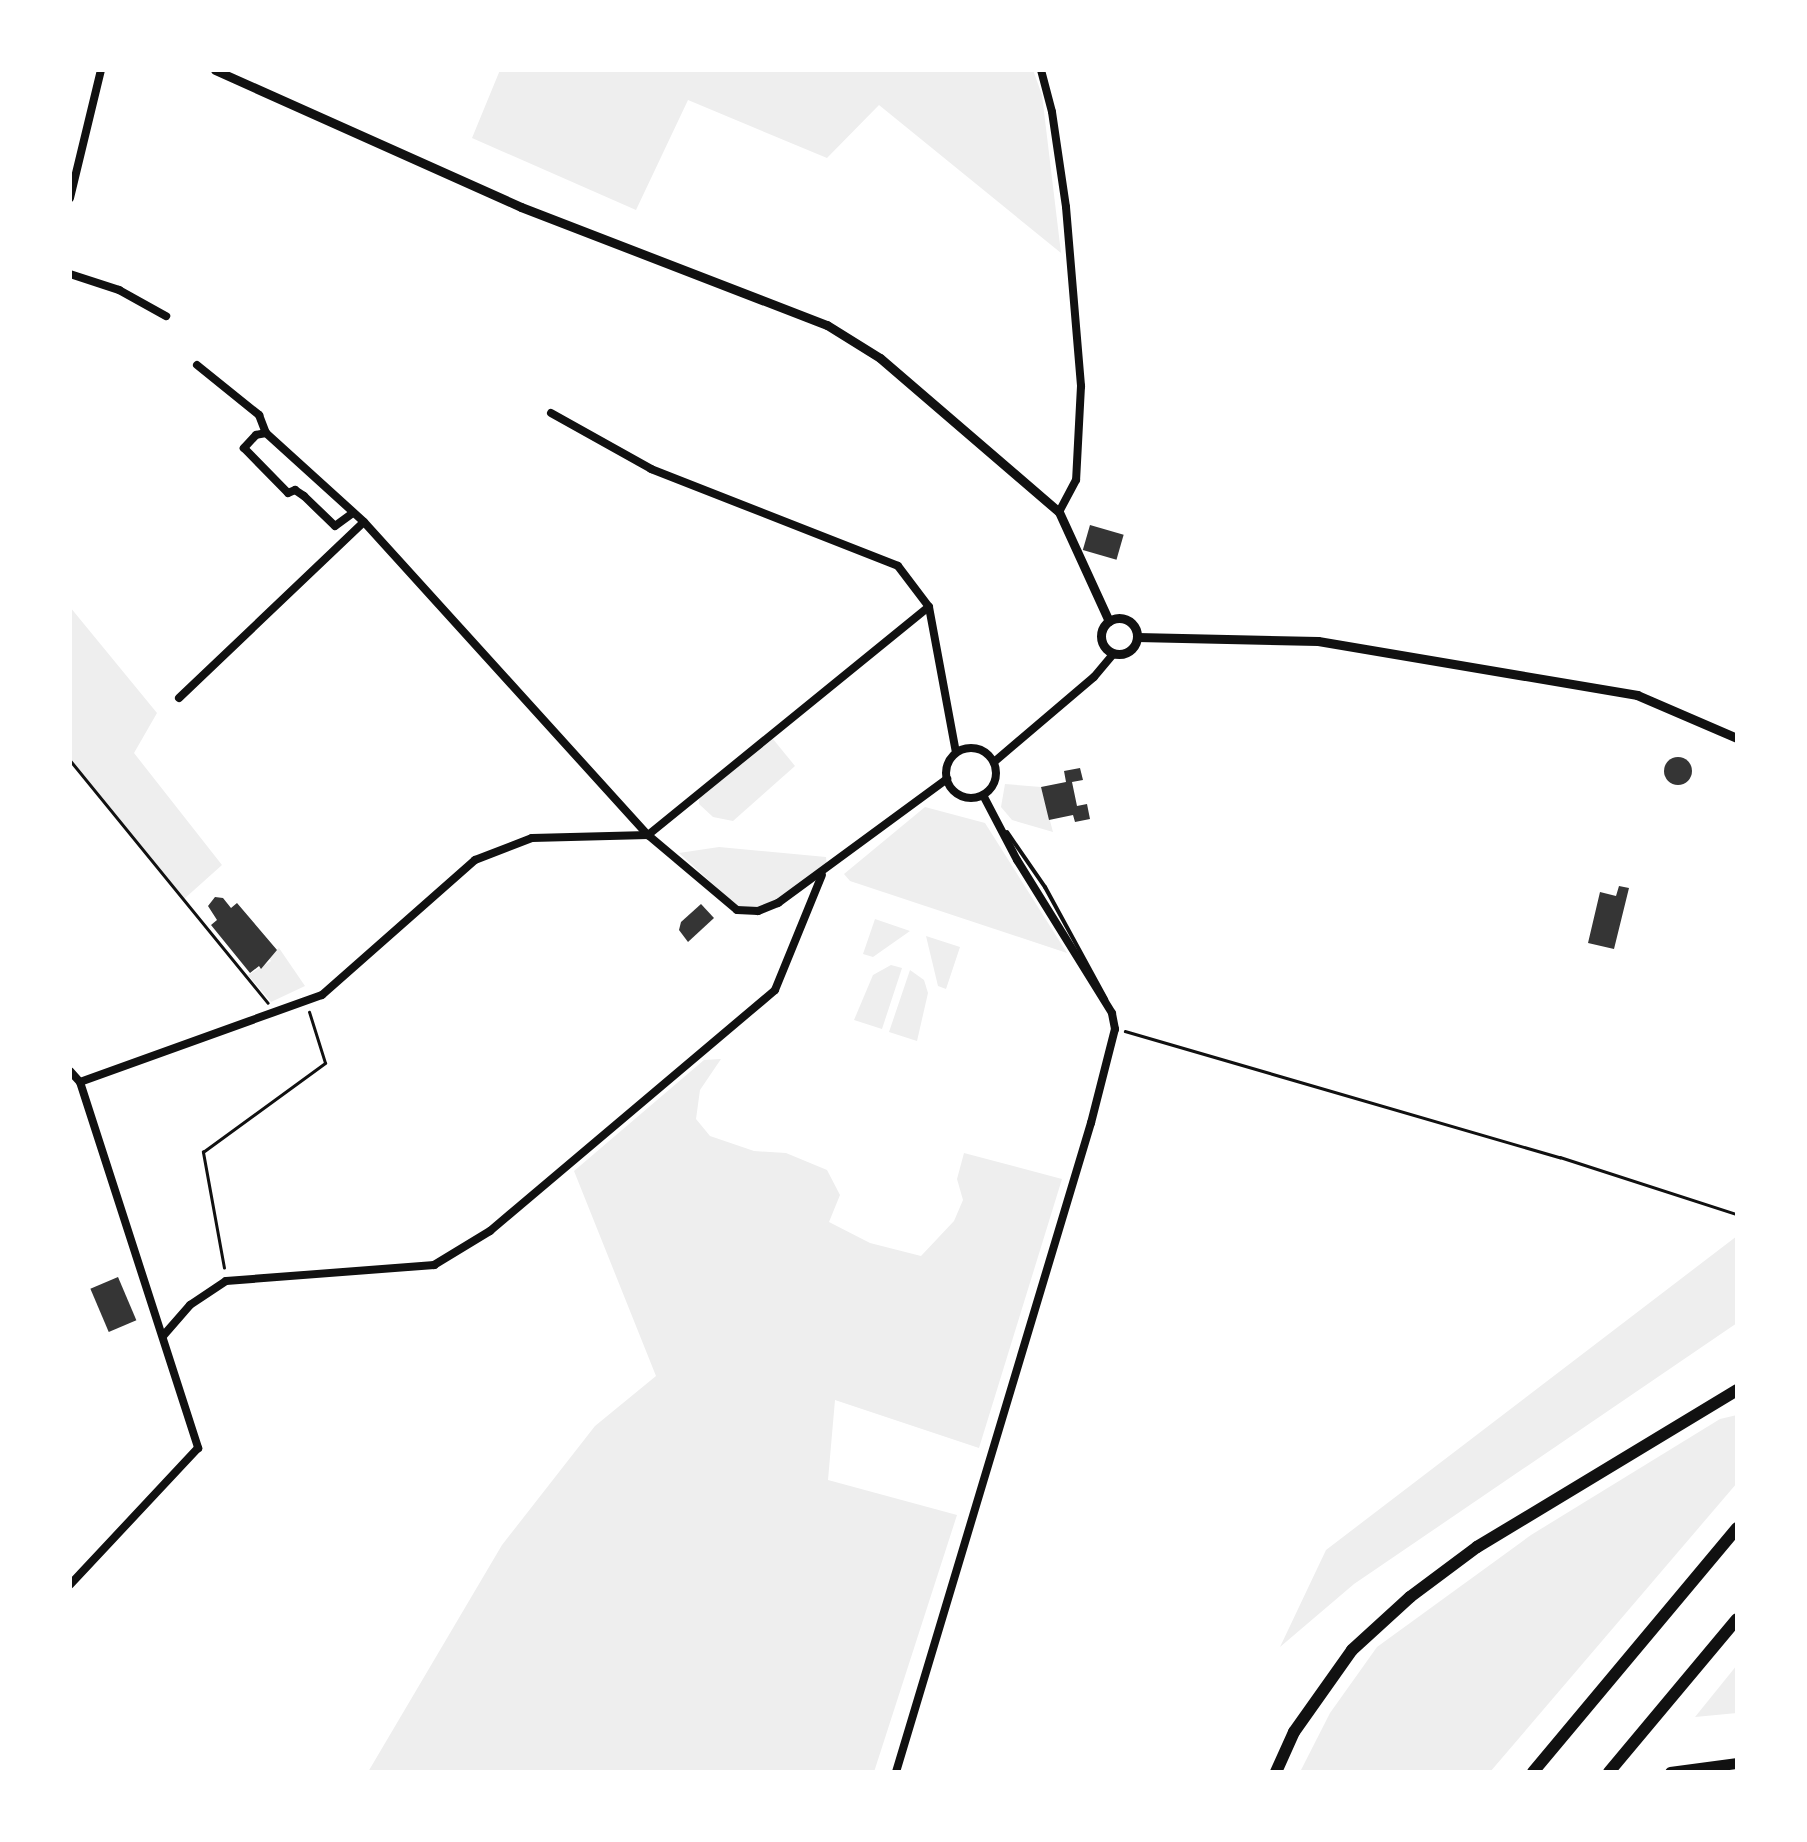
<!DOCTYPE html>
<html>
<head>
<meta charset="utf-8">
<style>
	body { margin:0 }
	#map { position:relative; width:1807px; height:1842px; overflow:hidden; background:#fff; font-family:"Sofia Sans Condensed",sans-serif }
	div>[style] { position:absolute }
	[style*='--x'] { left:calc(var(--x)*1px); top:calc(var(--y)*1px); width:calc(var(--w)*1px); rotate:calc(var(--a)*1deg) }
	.green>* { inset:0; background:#eee }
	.building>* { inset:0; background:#353535; transform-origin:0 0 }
	.round { border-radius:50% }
	.path>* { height:2.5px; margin:-1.25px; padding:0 1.25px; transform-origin:1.25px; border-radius:1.25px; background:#111 }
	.service>* { height:4px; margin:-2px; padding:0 2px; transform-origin:2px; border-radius:2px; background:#111 }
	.minor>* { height:8px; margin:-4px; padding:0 4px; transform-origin:4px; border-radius:4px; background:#111 }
	.minor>.ring { margin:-4px; padding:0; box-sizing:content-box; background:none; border:8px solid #111; border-radius:50% }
	.tertiary>* { height:9px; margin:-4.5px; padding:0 4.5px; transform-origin:4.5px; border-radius:4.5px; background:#111 }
	.tertiary>.ring { margin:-4.5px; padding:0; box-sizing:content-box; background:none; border:9px solid #111; border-radius:50% }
	.primary>* { height:11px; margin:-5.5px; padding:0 5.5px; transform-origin:5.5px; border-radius:5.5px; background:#111 }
	.motorway>* { height:12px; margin:-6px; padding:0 6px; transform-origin:6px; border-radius:6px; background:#111 }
	span { translate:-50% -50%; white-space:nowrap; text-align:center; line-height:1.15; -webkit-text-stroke:8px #fff; paint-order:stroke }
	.frame { position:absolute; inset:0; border:72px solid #fff; pointer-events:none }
</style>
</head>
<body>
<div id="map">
	<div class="green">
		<i style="clip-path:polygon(500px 70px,1033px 70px,1042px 95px,1061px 253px,879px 105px,827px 158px,688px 100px,636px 210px,472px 138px)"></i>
		<i style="clip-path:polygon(70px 607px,157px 713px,134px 753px,222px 865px,184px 899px,70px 760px)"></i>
		<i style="clip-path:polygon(773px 739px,795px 766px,733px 821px,713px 817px,699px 804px,699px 798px)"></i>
		<i style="clip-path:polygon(1005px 784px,1041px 787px,1053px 832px,1012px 820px,1001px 807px)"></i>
		<i style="clip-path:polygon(925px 807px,985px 823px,1067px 953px,850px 881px,844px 874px)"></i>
		<i style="clip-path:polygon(719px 847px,826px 857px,827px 867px,780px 898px,758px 908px,737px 906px,679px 853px)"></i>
		<i style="clip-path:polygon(875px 919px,910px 931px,873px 957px,863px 954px)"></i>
		<i style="clip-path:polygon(926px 936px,960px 947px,946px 989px,938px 986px)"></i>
		<i style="clip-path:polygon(279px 948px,305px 986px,271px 1002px,248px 975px,271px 961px,268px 957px)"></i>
		<i style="clip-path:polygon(891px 965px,902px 968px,882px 1029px,854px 1020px,873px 975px)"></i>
		<i style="clip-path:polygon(910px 970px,924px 980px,928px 993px,917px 1041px,889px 1032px)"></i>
		<i style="clip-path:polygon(721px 1059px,700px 1090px,696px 1119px,710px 1136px,754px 1151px,786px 1153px,827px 1170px,840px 1195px,829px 1222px,870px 1243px,921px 1256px,954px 1221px,963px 1200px,957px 1179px,964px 1153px,1062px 1179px,979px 1448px,835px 1400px,828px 1480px,957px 1515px,874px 1772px,368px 1772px,502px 1545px,595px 1426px,656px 1376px,574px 1171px,704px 1060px)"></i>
		<i style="clip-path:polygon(1737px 1236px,1737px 1323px,1354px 1584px,1280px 1647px,1326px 1550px)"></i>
		<i style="clip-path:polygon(1737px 1415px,1737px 1483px,1490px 1772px,1300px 1772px,1330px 1713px,1377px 1647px,1531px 1535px,1720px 1419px)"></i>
		<i style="clip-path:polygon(1737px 1665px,1737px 1713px,1695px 1717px)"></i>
	</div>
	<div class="building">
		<i style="left:1090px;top:525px;width:35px;height:26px;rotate:16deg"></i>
		<i class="round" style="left:1664px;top:757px;width:28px;height:28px"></i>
		<i style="clip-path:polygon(1080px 768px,1083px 780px,1072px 782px,1077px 806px,1087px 804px,1090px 819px,1075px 822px,1073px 815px,1049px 820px,1041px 787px,1066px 782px,1064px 771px)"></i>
		<i style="clip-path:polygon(1619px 886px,1629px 888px,1614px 949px,1588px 943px,1600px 892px,1616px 896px)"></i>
		<i style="clip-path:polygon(215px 897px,223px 898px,231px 908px,237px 903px,277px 950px,261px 969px,259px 966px,250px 973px,211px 925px,217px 920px,208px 906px)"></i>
		<i style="clip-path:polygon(701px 904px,714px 918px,688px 942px,679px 930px,681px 922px)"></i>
		<i style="left:118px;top:1277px;width:47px;height:30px;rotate:67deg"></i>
	</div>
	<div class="path">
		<i style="--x:70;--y:760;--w:313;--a:50.8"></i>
		<i style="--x:1125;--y:1031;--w:453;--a:16.2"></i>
		<i style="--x:1560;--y:1157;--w:186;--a:17.9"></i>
		<i style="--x:224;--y:1268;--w:118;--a:-100.3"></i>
		<i style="--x:203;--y:1152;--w:151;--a:-36.1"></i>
		<i style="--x:325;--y:1063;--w:53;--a:-107.4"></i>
	</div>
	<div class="service">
		<i style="--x:1007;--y:832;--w:67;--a:55.4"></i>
		<i style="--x:1045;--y:887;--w:128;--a:61.4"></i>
	</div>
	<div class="minor">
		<i style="--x:1041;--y:70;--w:43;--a:75.3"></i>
		<i style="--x:1052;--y:112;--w:96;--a:81.6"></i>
		<i style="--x:1066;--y:207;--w:180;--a:85.2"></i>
		<i style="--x:1081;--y:386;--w:94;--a:93"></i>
		<i style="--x:1076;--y:480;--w:36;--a:118"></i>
		<i style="--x:70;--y:198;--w:132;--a:-76.4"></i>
		<i style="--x:70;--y:274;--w:52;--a:18.1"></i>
		<i style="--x:119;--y:290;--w:54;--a:29"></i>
		<i style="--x:197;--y:365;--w:80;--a:38.9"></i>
		<i style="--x:259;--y:415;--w:19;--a:69"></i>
		<i style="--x:266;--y:433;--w:132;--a:42.2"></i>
		<i style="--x:551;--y:413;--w:115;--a:29.2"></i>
		<i style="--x:651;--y:469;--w:265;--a:21.4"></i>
		<i style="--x:898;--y:566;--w:51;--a:52.9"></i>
		<i style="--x:929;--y:607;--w:147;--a:79.5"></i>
		<i style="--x:266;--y:433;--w:10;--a:169"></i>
		<i style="--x:256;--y:435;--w:18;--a:133"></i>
		<i style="--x:244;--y:448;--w:63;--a:45.6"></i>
		<i style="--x:288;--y:493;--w:8;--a:-23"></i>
		<i style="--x:295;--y:490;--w:11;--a:34"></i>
		<i style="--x:304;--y:496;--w:43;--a:44.1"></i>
		<i style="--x:335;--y:526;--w:22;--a:-36"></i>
		<i style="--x:179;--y:698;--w:255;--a:-43.6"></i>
		<i style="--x:364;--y:522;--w:423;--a:47.8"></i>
		<i style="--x:648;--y:835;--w:116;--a:40.1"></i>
		<i style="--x:737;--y:910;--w:21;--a:3"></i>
		<i style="--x:758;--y:911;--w:22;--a:-22"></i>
		<i style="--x:778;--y:903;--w:210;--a:-36.3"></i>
		<i class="ring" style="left:946px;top:748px;width:42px;height:42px"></i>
		<i style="--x:994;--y:762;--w:131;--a:-40.4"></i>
		<i style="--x:1094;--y:677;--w:30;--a:-50"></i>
		<i style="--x:648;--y:835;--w:362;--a:-39.1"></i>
		<i style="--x:70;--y:1071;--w:15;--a:48"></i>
		<i style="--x:80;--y:1082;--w:385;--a:72.1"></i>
		<i style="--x:198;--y:1448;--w:187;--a:133.1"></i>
		<i style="--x:80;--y:1082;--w:257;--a:-19.8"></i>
		<i style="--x:322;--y:995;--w:204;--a:-41.4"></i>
		<i style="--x:475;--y:860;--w:61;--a:-21.1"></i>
		<i style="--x:532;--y:838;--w:116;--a:-1.5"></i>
		<i style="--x:163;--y:1336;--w:41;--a:-48.9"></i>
		<i style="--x:190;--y:1305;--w:43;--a:-33.7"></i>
		<i style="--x:226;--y:1281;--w:209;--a:-4.4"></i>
		<i style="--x:434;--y:1265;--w:66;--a:-31.3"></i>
		<i style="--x:490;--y:1231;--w:373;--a:-40.2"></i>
		<i style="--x:775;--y:990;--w:124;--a:-67.8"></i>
		<i style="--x:896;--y:1772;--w:678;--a:-73.28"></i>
		<i style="--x:1091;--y:1123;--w:97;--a:-75.7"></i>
		<i style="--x:1115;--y:1029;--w:16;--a:-101"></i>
		<i style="--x:1112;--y:1013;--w:180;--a:-121.8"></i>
		<i style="--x:1017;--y:860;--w:73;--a:-117.6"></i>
	</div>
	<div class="tertiary">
		<i style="--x:215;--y:70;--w:335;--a:24.1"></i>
		<i style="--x:521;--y:207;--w:328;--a:21.1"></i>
		<i style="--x:827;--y:325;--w:62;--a:31.9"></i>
		<i style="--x:880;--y:358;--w:236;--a:40.7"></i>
		<i style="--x:1059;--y:512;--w:120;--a:65.4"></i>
		<i class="ring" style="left:1101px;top:618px;width:27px;height:27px"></i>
		<i style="--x:1137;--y:637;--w:181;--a:1.3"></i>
		<i style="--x:1318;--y:641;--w:324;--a:9.6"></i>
		<i style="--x:1637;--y:695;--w:109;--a:23.3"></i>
	</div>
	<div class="primary">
		<i style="--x:1670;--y:1772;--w:68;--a:-7.7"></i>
	</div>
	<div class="motorway">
		<i style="--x:1276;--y:1772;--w:44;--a:-65.8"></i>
		<i style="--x:1294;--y:1732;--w:100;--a:-54.7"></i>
		<i style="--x:1352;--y:1650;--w:79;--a:-42.4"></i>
		<i style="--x:1410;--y:1597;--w:84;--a:-36.7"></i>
		<i style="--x:1477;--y:1547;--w:304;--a:-31.1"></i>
		<i style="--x:1533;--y:1772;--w:318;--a:-50.1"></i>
		<i style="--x:1609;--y:1772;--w:199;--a:-50.1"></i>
	</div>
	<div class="frame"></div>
</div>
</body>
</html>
